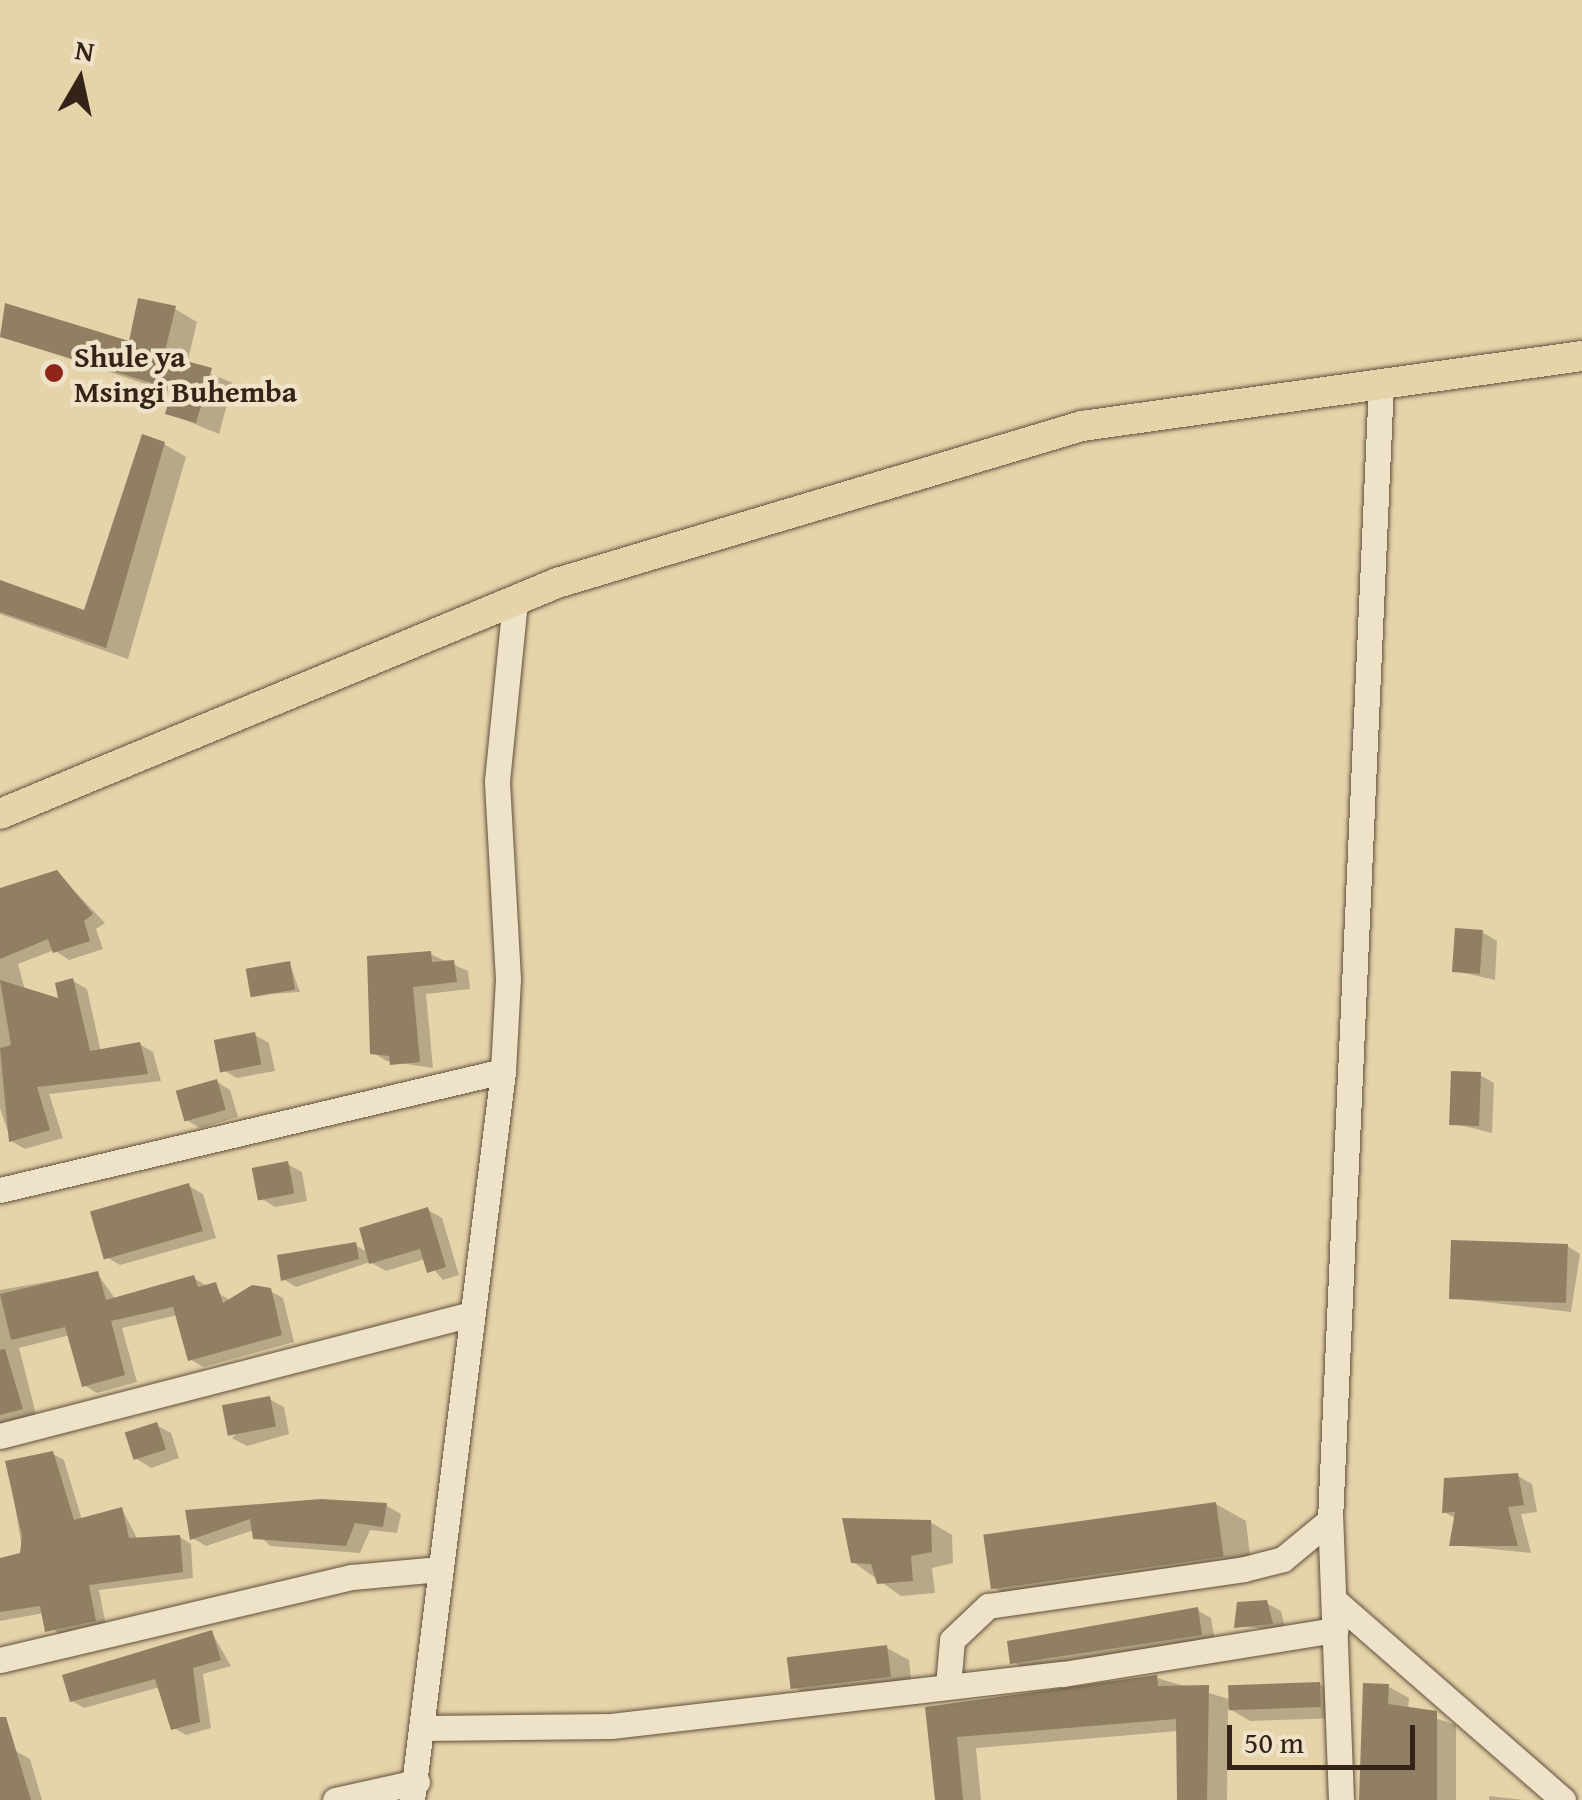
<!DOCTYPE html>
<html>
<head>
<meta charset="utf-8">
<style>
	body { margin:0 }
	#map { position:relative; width:1582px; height:1800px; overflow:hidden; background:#e5d3aa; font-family:"Gentium Book Plus",serif }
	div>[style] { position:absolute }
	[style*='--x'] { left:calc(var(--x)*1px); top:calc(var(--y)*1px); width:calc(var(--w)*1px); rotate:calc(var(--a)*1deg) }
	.shadow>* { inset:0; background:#0003 }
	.building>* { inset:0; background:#907f63; transform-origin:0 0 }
	.roads { filter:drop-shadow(0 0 2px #60503c) drop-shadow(0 0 2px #60503c) }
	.minor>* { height:25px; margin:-12.5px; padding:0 12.5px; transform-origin:12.5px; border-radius:12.5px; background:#eee2c8 }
	.major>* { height:30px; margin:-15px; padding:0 15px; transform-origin:15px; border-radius:15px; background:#e5d3aa }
	.dots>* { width:28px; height:28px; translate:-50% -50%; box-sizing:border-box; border:5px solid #eee2c8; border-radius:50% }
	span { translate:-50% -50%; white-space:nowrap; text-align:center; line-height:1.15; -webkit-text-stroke:9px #eee2c8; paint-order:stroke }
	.poi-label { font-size:30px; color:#342417; font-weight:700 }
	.left { translate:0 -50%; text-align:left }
	.north { position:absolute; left:30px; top:30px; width:100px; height:100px; -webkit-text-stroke:8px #eee2c8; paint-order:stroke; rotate:9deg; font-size:28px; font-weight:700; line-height:40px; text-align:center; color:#342417 }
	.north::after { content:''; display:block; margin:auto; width:35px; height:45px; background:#342417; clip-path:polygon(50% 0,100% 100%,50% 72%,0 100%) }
	.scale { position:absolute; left:1227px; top:1725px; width:188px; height:45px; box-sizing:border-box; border:5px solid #342417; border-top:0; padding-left:12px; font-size:30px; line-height:35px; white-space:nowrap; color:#342417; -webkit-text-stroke:8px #eee2c8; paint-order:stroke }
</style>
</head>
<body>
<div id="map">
	<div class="shadow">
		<i style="clip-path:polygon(7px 306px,131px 344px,175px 309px,197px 322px,187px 364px,233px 383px,219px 434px,168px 413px,173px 393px,0 336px)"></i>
		<i style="clip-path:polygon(164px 444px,186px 457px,128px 659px,0 614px,0 583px,86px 613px)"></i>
		<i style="clip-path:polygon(56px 872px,105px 923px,96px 929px,103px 949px,69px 960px,54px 950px,18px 964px,25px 990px,62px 1001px,73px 981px,87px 989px,101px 1052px,139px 1044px,153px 1052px,161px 1081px,49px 1094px,63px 1138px,25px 1149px,11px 1141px,0 1108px,0 891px)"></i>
		<i style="clip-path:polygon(1482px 932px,1497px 941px,1495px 980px,1455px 971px)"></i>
		<i style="clip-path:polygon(430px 954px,468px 971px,470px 989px,426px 994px,433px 1068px,387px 1061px,373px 1053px)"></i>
		<i style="clip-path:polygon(290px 964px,300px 992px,253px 995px)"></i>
		<i style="clip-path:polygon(255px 1035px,269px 1043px,275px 1071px,237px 1078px,223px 1070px)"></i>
		<i style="clip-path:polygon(1480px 1075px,1494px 1083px,1492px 1133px,1452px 1123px)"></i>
		<i style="clip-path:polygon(216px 1081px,230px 1090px,238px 1117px,200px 1128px,186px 1120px)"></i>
		<i style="clip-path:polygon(287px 1164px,302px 1172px,307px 1201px,275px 1207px,261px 1198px)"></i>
		<i style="clip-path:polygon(189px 1186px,203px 1194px,216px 1238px,120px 1265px,106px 1257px)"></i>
		<i style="clip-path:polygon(428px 1210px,442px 1218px,459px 1275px,443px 1280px,425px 1259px,386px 1271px,370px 1262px,296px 1287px,283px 1279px,355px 1245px,369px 1253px)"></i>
		<i style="clip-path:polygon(1567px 1246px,1580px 1254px,1571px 1312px,1451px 1298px)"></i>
		<i style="clip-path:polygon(97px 1273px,116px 1300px,194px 1278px,231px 1301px,270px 1291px,283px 1298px,294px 1342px,203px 1367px,190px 1359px,178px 1315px,122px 1328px,137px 1382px,97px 1393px,84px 1385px,70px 1335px,19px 1348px,36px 1414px,0 1425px,0 1290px)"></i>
		<i style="clip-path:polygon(269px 1399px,284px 1407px,289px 1434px,247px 1446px,232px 1438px)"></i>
		<i style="clip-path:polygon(156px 1425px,171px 1433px,179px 1458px,151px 1468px,137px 1459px)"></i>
		<i style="clip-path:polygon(53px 1454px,64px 1460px,82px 1520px,122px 1509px,138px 1540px,180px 1537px,191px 1544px,193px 1578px,99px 1590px,106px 1626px,59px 1636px,44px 1613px,0 1621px,0 1561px,23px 1555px,8px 1463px)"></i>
		<i style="clip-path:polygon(1518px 1476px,1532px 1484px,1537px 1512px,1521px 1514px,1531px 1553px,1452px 1545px,1457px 1519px,1444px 1512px)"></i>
		<i style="clip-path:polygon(1216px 1504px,1246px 1521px,1252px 1572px,1023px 1604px,993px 1587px)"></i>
		<i style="clip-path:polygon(387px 1506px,401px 1514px,397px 1533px,370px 1530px,360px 1553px,270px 1546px,254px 1530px,206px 1546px,192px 1538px,188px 1513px)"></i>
		<i style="clip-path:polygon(930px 1522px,952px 1535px,953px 1563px,932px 1568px,935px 1593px,901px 1596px,853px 1562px)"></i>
		<i style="clip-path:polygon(1266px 1603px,1281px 1611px,1286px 1631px,1237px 1626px)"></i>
		<i style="clip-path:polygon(1197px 1610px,1211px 1618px,1215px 1642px,1027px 1670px,1013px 1662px)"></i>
		<i style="clip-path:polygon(212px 1633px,231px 1666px,203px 1674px,211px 1728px,186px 1735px,174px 1728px,160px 1687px,84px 1708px,72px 1701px)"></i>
		<i style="clip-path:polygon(887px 1648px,909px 1660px,912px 1688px,816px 1699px,793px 1687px)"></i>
		<i style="clip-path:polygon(1157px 1678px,1229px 1699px,1319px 1684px,1342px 1697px,1342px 1718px,1250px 1721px,1228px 1708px,1227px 1800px,1180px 1800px,1178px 1731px,976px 1748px,981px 1800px,937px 1800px,928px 1709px)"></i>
		<i style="clip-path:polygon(1389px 1687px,1409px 1698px,1408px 1709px,1456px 1725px,1456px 1800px,1362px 1800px)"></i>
		<i style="clip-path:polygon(14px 1750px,30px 1759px,42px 1800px,0 1800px,0 1754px)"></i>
		<i style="clip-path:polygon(1489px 1796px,1524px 1800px,1489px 1800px)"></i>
	</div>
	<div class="building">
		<i style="clip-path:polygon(138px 298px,176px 306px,164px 355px,212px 368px,196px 423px,165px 414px,172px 389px,0 337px,5px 303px,129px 341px)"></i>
		<i style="clip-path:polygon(142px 434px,165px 442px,106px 648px,0 612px,0 580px,84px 610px)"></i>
		<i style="clip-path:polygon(57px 870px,93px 914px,84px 921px,90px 941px,53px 953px,48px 939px,0 959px,0 888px)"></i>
		<i style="left:1455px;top:928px;width:28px;height:44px;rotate:4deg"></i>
		<i style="clip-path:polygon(431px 951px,432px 962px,454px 960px,457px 982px,413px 987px,420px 1062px,390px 1065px,389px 1056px,370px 1054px,367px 956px)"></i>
		<i style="left:290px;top:961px;width:29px;height:45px;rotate:80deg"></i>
		<i style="clip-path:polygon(73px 978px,90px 1051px,140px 1042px,148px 1074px,37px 1087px,50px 1130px,9px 1142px,0 1048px,11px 1045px,0 980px,58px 998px,55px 983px)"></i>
		<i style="left:255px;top:1032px;width:33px;height:42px;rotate:79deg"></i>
		<i style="left:1451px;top:1071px;width:30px;height:54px;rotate:2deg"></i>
		<i style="left:217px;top:1079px;width:32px;height:43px;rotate:74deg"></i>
		<i style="left:288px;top:1161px;width:33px;height:37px;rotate:79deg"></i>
		<i style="left:189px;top:1183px;width:50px;height:103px;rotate:74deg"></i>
		<i style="clip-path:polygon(428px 1207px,446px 1267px,427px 1273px,420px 1249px,369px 1264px,359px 1228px)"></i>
		<i style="left:1451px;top:1240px;width:117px;height:59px;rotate:2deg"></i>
		<i style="clip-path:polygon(356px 1242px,359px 1259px,281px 1281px,277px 1255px)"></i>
		<i style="clip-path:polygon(98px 1271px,106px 1300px,194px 1275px,198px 1287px,216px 1282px,223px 1303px,252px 1285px,271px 1288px,282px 1335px,188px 1361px,173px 1307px,111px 1321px,125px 1375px,82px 1387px,65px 1327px,11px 1340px,0 1294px)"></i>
		<i style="clip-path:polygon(5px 1349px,23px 1409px,0 1415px,0 1350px)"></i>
		<i style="left:270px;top:1396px;width:31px;height:49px;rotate:79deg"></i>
		<i style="left:157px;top:1422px;width:29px;height:34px;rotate:72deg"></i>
		<i style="clip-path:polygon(53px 1451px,74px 1520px,122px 1507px,129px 1538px,180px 1535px,183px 1572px,89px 1585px,96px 1621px,45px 1632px,40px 1606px,0 1612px,0 1558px,20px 1553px,22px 1536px,5px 1461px)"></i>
		<i style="clip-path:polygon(1518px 1473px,1524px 1505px,1508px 1507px,1518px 1546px,1449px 1546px,1455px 1512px,1442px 1513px,1444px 1478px)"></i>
		<i style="clip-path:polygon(321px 1499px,387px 1503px,383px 1527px,355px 1523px,346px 1546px,253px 1539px,250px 1519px,190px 1540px,185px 1510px)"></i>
		<i style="left:1216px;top:1502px;width:55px;height:235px;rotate:82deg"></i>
		<i style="clip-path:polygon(842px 1518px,931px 1520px,932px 1552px,911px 1556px,913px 1581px,877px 1584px,871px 1564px,851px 1563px)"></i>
		<i style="clip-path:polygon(1267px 1600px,1273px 1624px,1234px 1628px,1237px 1602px)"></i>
		<i style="clip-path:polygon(1198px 1607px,1202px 1635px,1010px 1664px,1007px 1641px)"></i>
		<i style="clip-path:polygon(212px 1630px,221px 1660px,193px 1668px,200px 1722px,171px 1730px,155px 1679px,70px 1702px,62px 1675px)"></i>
		<i style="left:887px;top:1645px;width:32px;height:101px;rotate:83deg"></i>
		<i style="clip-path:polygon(1157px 1675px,1158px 1686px,1209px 1685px,1207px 1800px,1177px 1800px,1176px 1719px,957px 1737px,963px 1800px,935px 1800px,925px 1707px)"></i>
		<i style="left:1320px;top:1682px;width:25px;height:92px;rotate:88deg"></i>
		<i style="clip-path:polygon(1363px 1683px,1389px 1684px,1388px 1704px,1437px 1711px,1437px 1800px,1359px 1800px)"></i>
		<i style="clip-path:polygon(0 1717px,6px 1717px,31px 1800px,0 1800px)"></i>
	</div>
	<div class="roads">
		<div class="minor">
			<i style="--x:0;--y:1190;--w:517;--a:-13.31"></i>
			<i style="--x:0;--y:1436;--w:487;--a:-14.5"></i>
			<i style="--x:1334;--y:1600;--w:304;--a:41.1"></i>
			<i style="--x:0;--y:1660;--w:362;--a:-13.3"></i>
			<i style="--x:352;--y:1577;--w:88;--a:-5.2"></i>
			<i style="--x:948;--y:1686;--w:46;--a:-85"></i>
			<i style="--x:952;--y:1640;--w:50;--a:-43.4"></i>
			<i style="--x:988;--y:1606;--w:259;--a:-8.2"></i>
			<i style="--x:1244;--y:1569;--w:40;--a:-14.4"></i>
			<i style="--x:1283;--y:1559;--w:61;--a:-39.7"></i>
			<i style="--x:423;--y:1728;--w:188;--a:-0.6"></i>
			<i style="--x:611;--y:1726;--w:455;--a:-6.6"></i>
			<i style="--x:1063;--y:1674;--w:276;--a:-9.2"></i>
			<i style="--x:335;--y:1800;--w:84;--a:-12.4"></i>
			<i style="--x:412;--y:1800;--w:735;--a:-82.88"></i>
			<i style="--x:503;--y:1071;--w:92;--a:-86.9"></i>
			<i style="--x:508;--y:979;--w:198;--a:-93.2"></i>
			<i style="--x:497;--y:781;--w:181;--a:-84.3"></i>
			<i style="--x:1341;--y:1800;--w:280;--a:-92.2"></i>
			<i style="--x:1330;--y:1520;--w:1137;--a:-87.43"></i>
		</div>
		<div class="major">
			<i style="--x:0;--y:814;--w:603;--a:-22.52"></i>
			<i style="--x:557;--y:583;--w:548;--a:-16.65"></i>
			<i style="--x:1082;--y:426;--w:505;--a:-7.97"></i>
		</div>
	</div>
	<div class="dots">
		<i style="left:54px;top:373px;background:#8f2418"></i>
	</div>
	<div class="poi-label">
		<span class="left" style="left:74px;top:373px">Shule ya<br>Msingi Buhemba</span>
	</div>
	<div class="north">N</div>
	<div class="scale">50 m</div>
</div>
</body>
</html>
